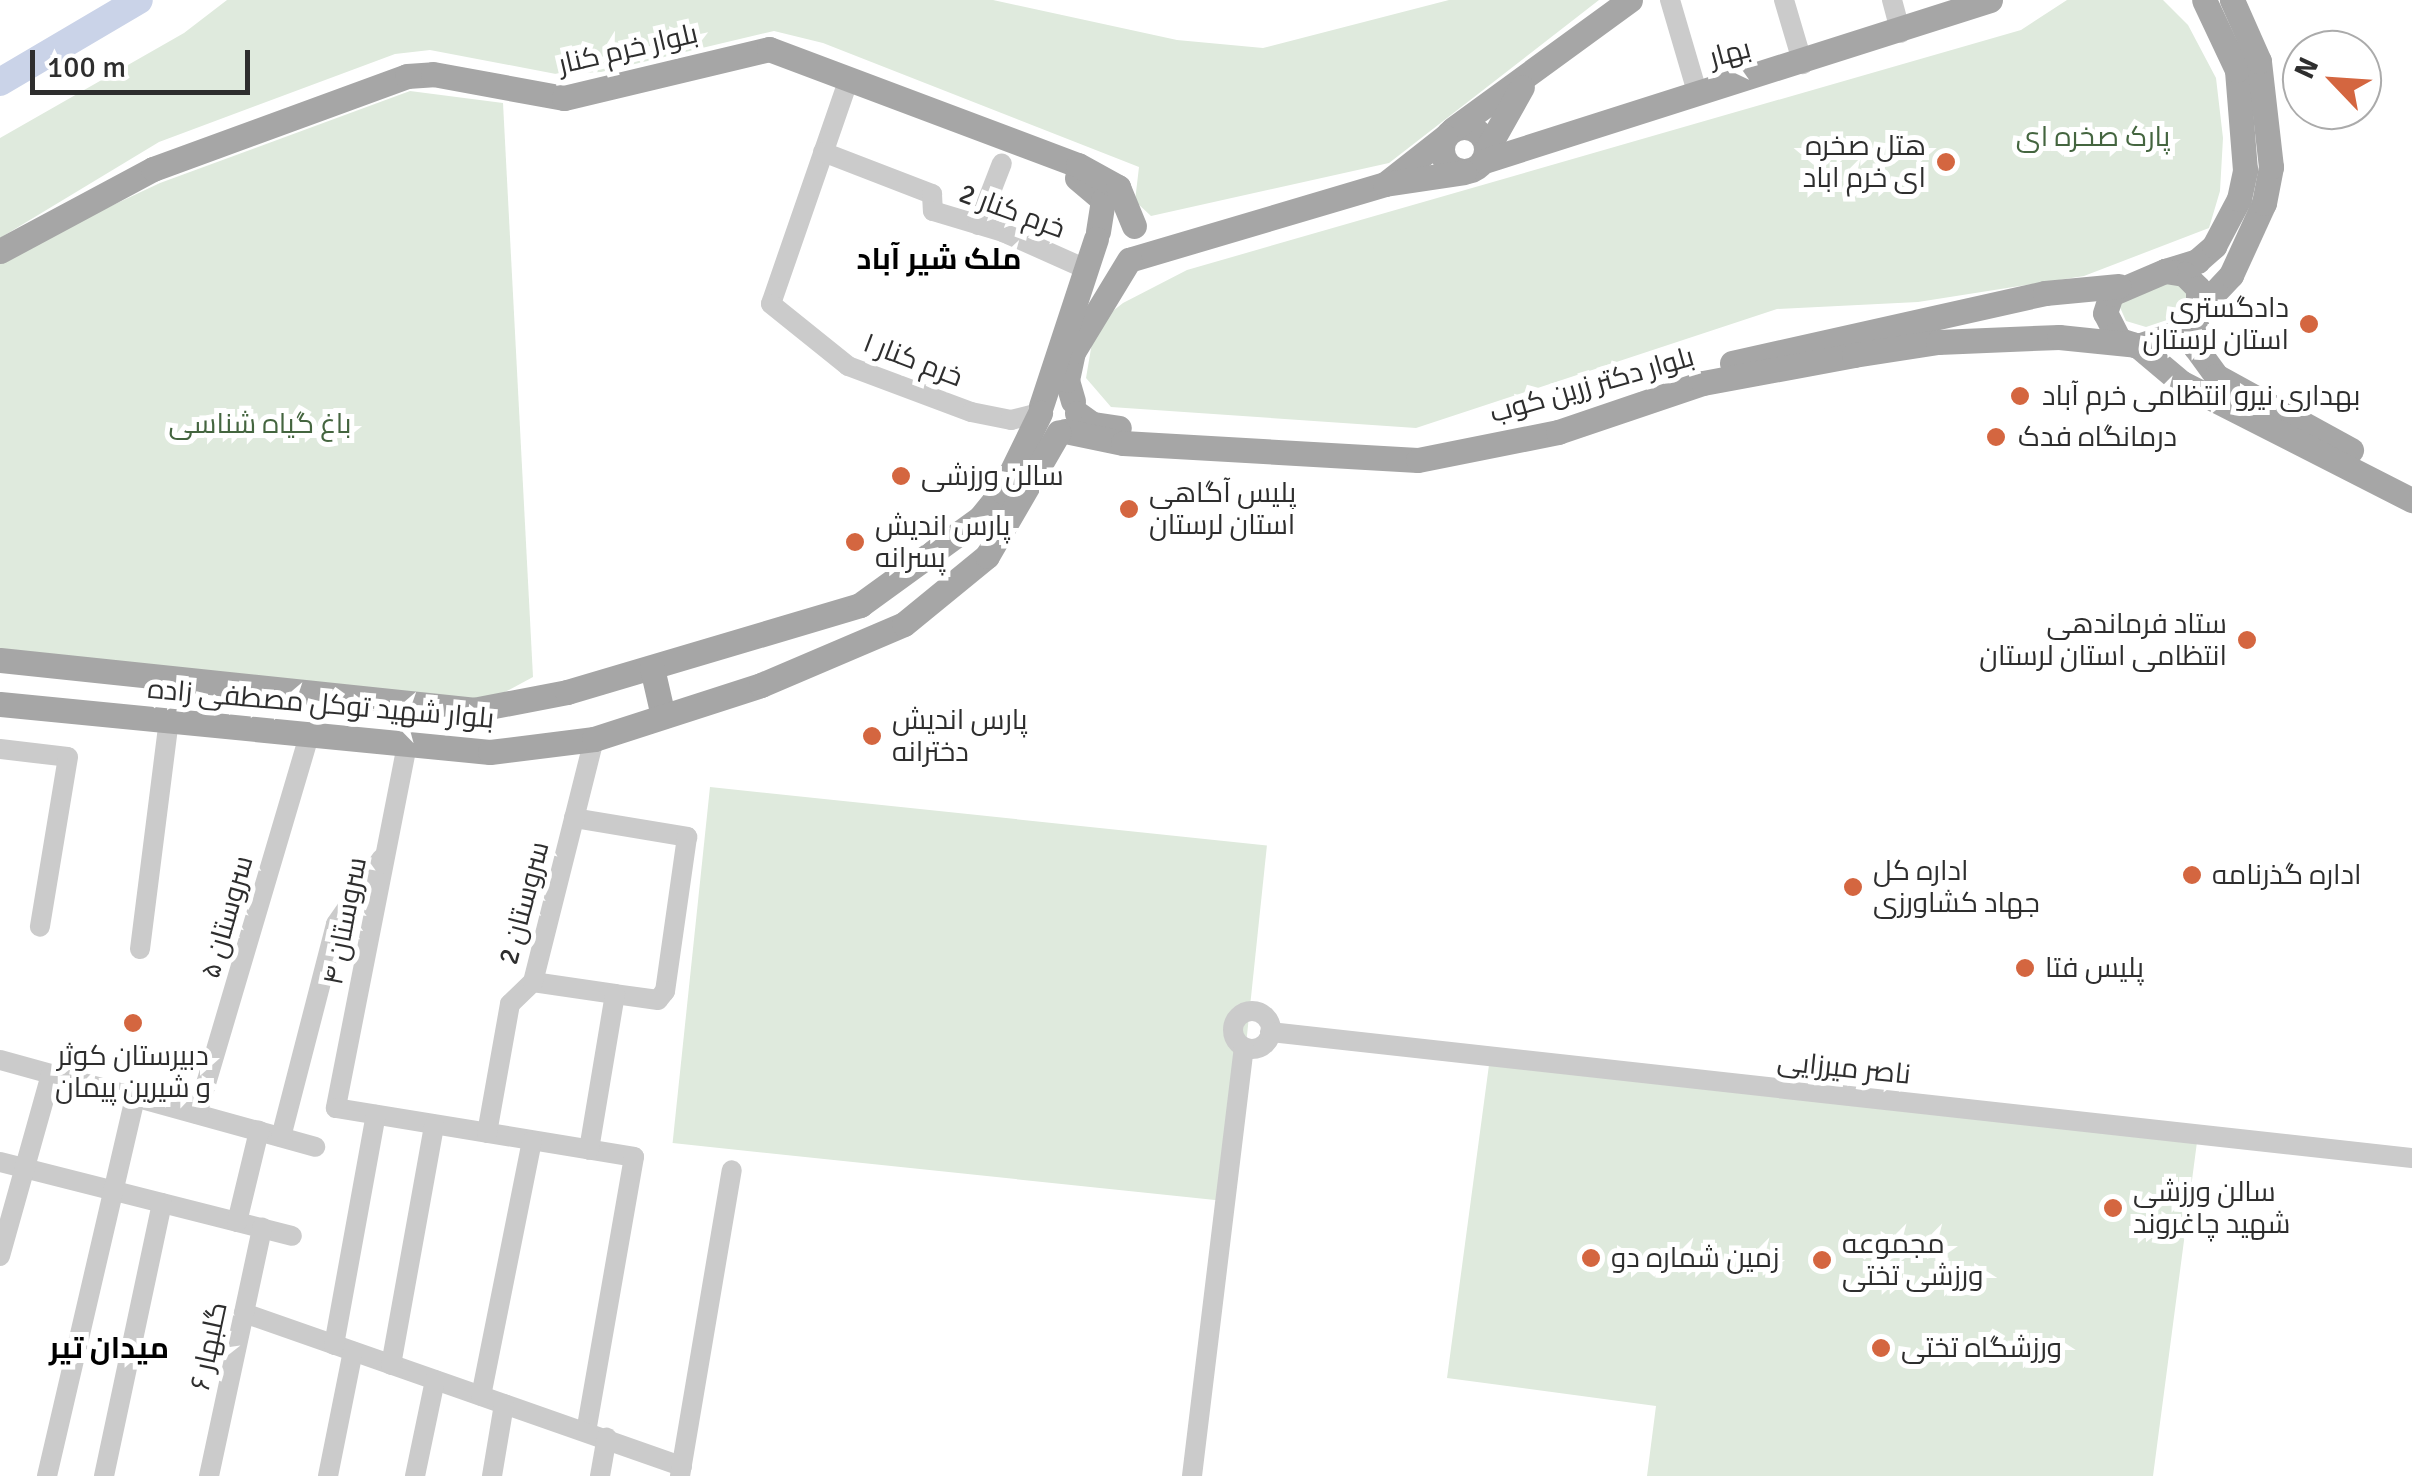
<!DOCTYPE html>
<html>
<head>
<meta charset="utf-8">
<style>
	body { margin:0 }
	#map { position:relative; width:2412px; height:1476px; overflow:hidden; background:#fff; font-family:Signika,Cairo,sans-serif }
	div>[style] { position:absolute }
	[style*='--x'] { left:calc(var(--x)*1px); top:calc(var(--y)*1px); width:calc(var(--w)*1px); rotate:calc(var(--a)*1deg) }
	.green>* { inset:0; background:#dfeadd; transform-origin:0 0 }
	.river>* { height:28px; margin:-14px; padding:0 14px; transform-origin:14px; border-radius:14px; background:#cad3e8 }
	.minor>* { height:20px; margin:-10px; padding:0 10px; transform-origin:10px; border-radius:10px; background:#cbcbcb }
	.minor>.ring { margin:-10px; padding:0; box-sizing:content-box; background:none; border:20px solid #cbcbcb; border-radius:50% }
	.major>* { height:25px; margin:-12.5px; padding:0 12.5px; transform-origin:12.5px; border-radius:12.5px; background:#a6a6a6 }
	.major>.ring { margin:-12.5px; padding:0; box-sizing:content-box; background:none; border:25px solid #a6a6a6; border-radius:50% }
	.dots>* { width:28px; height:28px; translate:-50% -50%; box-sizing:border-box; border:5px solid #fff; border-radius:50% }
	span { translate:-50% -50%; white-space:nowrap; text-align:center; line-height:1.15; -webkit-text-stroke:10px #fff; paint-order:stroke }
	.street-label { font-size:28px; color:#2e2e2e }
	.park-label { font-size:28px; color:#44653f }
	.poi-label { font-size:28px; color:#2e2e2e }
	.right { translate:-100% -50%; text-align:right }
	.left { translate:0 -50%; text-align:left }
	.neighbourhood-label { font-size:30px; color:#000; font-weight:700 }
	.north { position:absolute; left:2282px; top:30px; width:100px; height:100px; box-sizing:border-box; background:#fff; border:2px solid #ababab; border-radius:50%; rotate:295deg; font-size:28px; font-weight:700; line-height:40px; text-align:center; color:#2e2e2e }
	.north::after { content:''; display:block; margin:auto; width:35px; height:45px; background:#d46640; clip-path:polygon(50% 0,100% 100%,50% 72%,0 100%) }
	.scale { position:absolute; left:30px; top:50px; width:220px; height:45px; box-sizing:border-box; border:5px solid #2e2e2e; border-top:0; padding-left:12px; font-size:30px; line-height:35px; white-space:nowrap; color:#2e2e2e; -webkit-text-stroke:8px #fff; paint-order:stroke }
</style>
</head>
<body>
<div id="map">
	<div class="green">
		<i style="clip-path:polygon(227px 0,993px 0,1177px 40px,1263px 48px,1449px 0,1599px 0,1389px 163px,1151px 216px,1135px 201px,1139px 167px,823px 43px,774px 31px,601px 72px,556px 74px,430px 50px,395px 54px,159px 142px,0 238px,0 138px,184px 33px)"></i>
		<i style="clip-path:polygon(2067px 0,2163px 0,2188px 25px,2216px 78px,2223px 138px,2220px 191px,2209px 228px,2084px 276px,1918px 302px,1777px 309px,1416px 428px,1111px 407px,1086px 378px,1095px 325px,1123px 303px,1187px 270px,2021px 30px)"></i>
		<i style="clip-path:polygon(410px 91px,503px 103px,533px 677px,477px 707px,0 658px,0 258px,160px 183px)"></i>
		<i style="clip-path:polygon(2180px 280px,2193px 294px,2179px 316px,2146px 327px,2126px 321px,2119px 305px,2124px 295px)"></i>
		<i style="left:710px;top:787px;width:560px;height:358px;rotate:6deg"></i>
		<i style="clip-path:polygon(1491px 1050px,2197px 1142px,2153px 1476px,1647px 1476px,1656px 1406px,1447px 1378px)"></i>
	</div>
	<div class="river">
		<i style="--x:0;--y:82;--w:161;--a:-30.5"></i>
	</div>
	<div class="minor">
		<i style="--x:1670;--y:0;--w:96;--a:73.6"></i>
		<i style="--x:1784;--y:0;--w:67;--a:73.5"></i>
		<i style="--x:1892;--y:0;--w:34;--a:75"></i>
		<i style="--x:845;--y:90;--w:226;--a:109.1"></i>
		<i style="--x:771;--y:304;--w:99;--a:38.8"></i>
		<i style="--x:848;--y:366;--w:131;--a:20.5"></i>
		<i style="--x:971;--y:412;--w:41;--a:11.3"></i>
		<i style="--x:1011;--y:420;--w:30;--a:-14"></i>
		<i style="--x:823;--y:152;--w:117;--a:21.1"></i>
		<i style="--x:932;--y:194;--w:17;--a:87"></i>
		<i style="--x:933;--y:211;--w:73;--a:16.7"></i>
		<i style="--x:1003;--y:232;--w:91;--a:24"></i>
		<i style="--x:978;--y:225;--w:66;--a:-68.8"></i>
		<i style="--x:407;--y:745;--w:370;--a:101.1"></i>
		<i style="--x:336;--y:1108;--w:302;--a:9.3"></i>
		<i style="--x:634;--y:1157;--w:278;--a:99.9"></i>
		<i style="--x:0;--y:749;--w:68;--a:6.7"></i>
		<i style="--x:68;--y:757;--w:172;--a:99.4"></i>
		<i style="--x:574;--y:818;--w:115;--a:9.5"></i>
		<i style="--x:687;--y:837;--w:156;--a:98.1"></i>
		<i style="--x:665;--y:991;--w:11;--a:128"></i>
		<i style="--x:658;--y:1000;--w:43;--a:-172.1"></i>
		<i style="--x:140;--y:949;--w:230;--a:-82.8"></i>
		<i style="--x:533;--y:982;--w:83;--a:8.3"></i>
		<i style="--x:615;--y:994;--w:158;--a:99.5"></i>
		<i class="ring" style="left:1233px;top:1011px;width:18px;height:18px"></i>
		<i style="--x:1270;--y:1032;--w:1149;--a:6.3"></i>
		<i style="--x:0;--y:1060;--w:327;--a:15.4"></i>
		<i style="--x:197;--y:1114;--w:395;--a:-73.5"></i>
		<i style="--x:487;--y:1133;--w:131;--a:-79.9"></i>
		<i style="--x:510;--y:1004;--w:32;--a:-44"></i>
		<i style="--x:533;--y:982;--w:251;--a:-75.9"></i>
		<i style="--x:281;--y:1137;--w:220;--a:-75.5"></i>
		<i style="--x:336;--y:924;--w:80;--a:-55.1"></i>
		<i style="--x:0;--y:1162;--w:301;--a:14.2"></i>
		<i style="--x:237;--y:1222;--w:94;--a:-76.4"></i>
		<i style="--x:0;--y:1256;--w:189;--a:-74.3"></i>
		<i style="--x:244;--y:1313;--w:464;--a:19.3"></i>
		<i style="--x:334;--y:1345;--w:234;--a:-79.7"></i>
		<i style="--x:391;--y:1365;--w:244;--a:-79.8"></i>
		<i style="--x:481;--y:1396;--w:260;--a:-78.7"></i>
		<i style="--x:47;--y:1476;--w:389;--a:-76.9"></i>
		<i style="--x:104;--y:1476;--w:279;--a:-78"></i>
		<i style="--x:209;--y:1476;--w:254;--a:-77.9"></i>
		<i style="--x:328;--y:1476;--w:127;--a:-78.7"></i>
		<i style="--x:415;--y:1476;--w:98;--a:-78.2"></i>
		<i style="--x:492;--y:1476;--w:73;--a:-80.5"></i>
		<i style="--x:600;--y:1476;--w:39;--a:-80"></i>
		<i style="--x:680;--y:1476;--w:310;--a:-80.4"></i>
		<i style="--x:1192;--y:1476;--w:432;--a:-83.1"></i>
	</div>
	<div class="major">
		<i class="ring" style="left:1442px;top:127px;width:19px;height:19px"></i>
		<i style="--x:1453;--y:129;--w:219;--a:-36.1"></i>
		<i style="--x:1487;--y:149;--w:71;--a:-60.6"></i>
		<i style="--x:1484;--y:161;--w:531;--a:-17.65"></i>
		<i style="--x:1077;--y:178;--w:34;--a:40"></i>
		<i style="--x:1103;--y:200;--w:32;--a:99"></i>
		<i style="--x:1385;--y:184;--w:76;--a:-38.1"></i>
		<i style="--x:0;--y:251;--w:174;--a:-28.2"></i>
		<i style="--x:153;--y:169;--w:270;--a:-20.1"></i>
		<i style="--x:407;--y:76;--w:26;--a:-4"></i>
		<i style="--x:433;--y:74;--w:133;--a:10.4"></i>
		<i style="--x:564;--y:98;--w:211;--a:-13.4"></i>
		<i style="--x:769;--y:49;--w:330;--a:20.6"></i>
		<i style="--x:1078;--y:165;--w:46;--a:28.8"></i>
		<i style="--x:1118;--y:187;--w:42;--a:67.7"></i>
		<i style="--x:1132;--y:259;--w:264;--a:-16.5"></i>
		<i style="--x:1385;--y:184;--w:80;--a:-8.6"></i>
		<i style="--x:2165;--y:271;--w:34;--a:-17"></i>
		<i style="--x:2197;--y:261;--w:23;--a:-41"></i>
		<i style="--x:2214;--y:246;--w:53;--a:-62"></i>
		<i style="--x:2239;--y:199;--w:30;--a:-78"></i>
		<i style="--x:2245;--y:170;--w:100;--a:-94.6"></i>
		<i style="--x:2237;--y:70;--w:77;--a:-115.2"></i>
		<i style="--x:2165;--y:271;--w:19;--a:9"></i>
		<i style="--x:2184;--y:274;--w:20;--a:45"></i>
		<i style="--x:2198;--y:288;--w:28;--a:90"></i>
		<i style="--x:2198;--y:316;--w:19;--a:133"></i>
		<i style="--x:2185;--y:330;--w:50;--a:161.2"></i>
		<i style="--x:2138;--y:346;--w:20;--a:-162"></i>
		<i style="--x:2119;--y:340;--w:30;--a:-117"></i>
		<i style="--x:2105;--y:313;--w:20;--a:-72"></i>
		<i style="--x:2111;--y:294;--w:59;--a:-23.1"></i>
		<i style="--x:2201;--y:307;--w:44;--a:-46.8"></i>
		<i style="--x:2231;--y:275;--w:79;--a:-65.4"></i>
		<i style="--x:2264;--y:203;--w:37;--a:-79"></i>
		<i style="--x:2271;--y:167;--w:107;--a:-96.5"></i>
		<i style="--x:2259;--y:61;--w:67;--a:-113.9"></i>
		<i style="--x:2192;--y:324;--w:24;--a:81"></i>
		<i style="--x:2196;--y:348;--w:34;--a:54"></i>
		<i style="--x:2216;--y:376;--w:154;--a:28.7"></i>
		<i style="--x:2138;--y:346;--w:57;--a:40.1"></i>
		<i style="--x:2182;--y:383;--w:258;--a:27"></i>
		<i style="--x:1732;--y:363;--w:321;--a:-12.6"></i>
		<i style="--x:2045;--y:293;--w:74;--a:-5.4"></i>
		<i style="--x:1073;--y:401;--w:22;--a:-106"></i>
		<i style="--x:1067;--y:380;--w:29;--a:-78"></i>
		<i style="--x:1073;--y:352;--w:108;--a:-58.7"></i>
		<i style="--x:1041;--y:406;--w:176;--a:-71.8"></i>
		<i style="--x:1077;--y:413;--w:19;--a:36"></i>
		<i style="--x:1092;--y:424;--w:27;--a:8"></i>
		<i style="--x:1065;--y:431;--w:59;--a:11.7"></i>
		<i style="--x:1123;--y:443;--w:295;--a:3.3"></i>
		<i style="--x:1418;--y:460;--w:143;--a:-11.3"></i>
		<i style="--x:1558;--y:432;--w:153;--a:-18.7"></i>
		<i style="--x:1703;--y:383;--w:154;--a:-10.5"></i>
		<i style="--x:1854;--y:355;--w:85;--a:-8.8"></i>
		<i style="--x:1938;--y:342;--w:121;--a:-2.4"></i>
		<i style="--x:2059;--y:337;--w:77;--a:5.9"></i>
		<i style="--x:0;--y:660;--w:476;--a:6"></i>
		<i style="--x:473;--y:710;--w:96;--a:-10.8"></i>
		<i style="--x:567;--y:692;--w:306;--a:-16.5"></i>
		<i style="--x:860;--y:605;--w:148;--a:-35.9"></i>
		<i style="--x:980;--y:518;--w:35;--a:-51"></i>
		<i style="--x:1002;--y:491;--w:87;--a:-64"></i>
		<i style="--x:652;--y:668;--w:49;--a:77.1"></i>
		<i style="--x:0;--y:704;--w:492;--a:5.6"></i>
		<i style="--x:490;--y:752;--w:105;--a:-7.1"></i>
		<i style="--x:594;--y:739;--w:176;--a:-17.9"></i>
		<i style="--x:761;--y:685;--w:155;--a:-23.1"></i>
		<i style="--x:904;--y:624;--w:107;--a:-39.3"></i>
		<i style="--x:987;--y:556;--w:143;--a:-59.9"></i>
	</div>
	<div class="dots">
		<i style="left:1946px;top:162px;background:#d46640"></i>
		<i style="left:2309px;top:324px;background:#d46640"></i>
		<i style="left:2020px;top:396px;background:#d46640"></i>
		<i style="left:1996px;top:437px;background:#d46640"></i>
		<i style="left:901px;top:476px;background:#d46640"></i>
		<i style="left:1129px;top:509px;background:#d46640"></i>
		<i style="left:855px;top:542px;background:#d46640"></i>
		<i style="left:2247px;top:640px;background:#d46640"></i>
		<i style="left:872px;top:736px;background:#d46640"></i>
		<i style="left:2192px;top:875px;background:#d46640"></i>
		<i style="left:1853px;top:887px;background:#d46640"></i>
		<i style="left:2025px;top:968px;background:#d46640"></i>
		<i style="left:133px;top:1023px;background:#d46640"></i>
		<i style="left:2113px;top:1208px;background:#d46640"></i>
		<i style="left:1591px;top:1258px;background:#d46640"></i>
		<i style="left:1822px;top:1260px;background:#d46640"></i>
		<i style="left:1881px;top:1348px;background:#d46640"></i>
	</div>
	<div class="street-label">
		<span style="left:628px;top:49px;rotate:-13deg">بلوار خرم کنار</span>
		<span style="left:1730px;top:53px;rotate:-15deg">بهار</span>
		<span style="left:1012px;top:211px;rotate:20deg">خرم کنار 2</span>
		<span style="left:913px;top:360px;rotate:21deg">خرم کنار ۱</span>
		<span style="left:1592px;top:385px;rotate:-16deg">بلوار دکتر زرین کوب</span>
		<span style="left:321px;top:704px;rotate:5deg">بلوار شهید توکل مصطفی زاده</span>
		<span style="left:524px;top:903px;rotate:-75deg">سروستان 2</span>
		<span style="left:227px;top:917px;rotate:-74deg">سروستان ۵</span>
		<span style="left:345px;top:921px;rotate:-79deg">سروستان ۴</span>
		<span style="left:1844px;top:1068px;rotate:6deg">ناصر میرزایی</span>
		<span style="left:209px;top:1346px;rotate:-78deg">گلبهار ۶</span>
	</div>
	<div class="park-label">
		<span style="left:2093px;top:137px">پارک صخره ای</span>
		<span style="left:260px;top:424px">باغ گیاه شناسی</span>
	</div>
	<div class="poi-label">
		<span class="right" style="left:1926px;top:162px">هتل صخره<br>ای خرم اباد</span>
		<span class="right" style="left:2289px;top:324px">دادگستری<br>استان لرستان</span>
		<span class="left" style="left:2042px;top:396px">بهداری نیرو انتظامی خرم آباد</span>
		<span class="left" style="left:2018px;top:437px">درمانگاه فدک</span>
		<span class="left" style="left:921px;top:476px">سالن ورزشی</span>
		<span class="left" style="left:1149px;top:509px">پلیس آگاهی<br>استان لرستان</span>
		<span class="left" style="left:875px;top:542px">پارس اندیش<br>پسرانه</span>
		<span class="right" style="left:2227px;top:640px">ستاد فرماندهی<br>انتظامی استان لرستان</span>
		<span class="left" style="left:892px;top:736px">پارس اندیش<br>دخترانه</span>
		<span class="left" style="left:1873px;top:887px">اداره کل<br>جهاد کشاورزی</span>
		<span class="left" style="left:2212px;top:875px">اداره گذرنامه</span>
		<span class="left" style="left:2045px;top:968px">پلیس فتا</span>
		<span style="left:133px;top:1072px">دبیرستان کوثر<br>و شیرین پیمان</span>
		<span class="left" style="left:2133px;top:1208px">سالن ورزشی<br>شهید چاغروند</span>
		<span class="left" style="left:1842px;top:1260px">مجموعه<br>ورزشی تختی</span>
		<span class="left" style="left:1611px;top:1258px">زمین شماره دو</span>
		<span class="left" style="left:1901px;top:1348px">ورزشگاه تختی</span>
	</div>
	<div class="neighbourhood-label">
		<span style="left:939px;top:260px">ملک شیر آباد</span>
		<span style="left:109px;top:1349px">میدان تیر</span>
	</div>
	<div class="north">N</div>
	<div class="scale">100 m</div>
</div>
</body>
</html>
